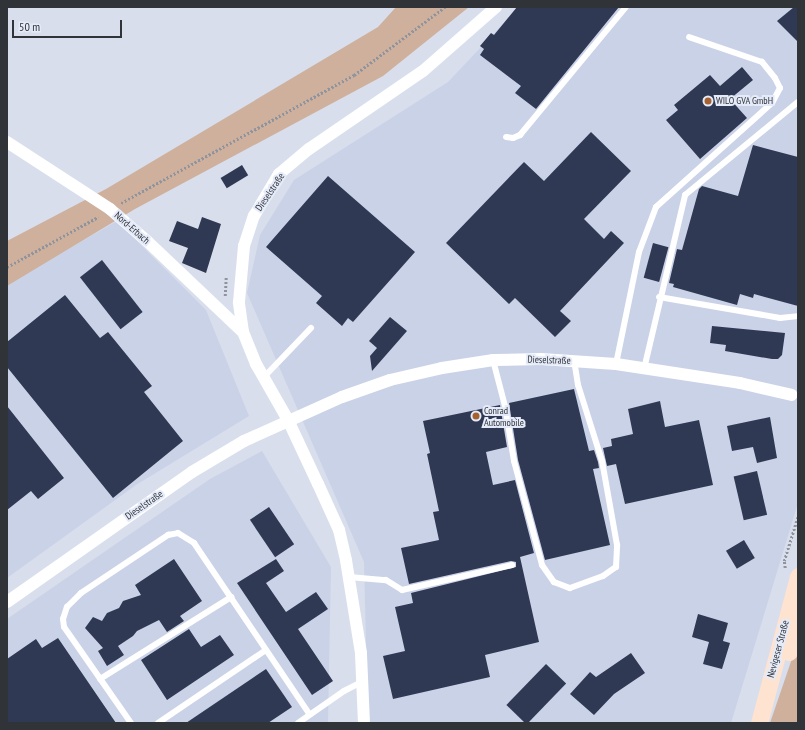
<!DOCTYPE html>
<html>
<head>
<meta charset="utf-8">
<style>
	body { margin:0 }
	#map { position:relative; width:805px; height:730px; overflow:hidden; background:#d8deec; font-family:"PT Sans Narrow",sans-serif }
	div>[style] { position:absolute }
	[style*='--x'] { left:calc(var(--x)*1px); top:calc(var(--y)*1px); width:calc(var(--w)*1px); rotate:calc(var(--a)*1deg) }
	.built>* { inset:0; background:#cad2e7 }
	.green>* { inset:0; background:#ceb09d }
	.building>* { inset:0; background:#303953; transform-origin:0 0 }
	.path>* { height:2.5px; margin-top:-1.25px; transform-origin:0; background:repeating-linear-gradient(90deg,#8e939d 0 2px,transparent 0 4px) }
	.lane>* { height:6px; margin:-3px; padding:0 3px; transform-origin:3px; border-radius:3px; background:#fff }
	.street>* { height:12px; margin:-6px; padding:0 6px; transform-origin:6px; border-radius:6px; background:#fff }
	.secondary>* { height:17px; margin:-8.5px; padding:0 8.5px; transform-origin:8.5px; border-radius:8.5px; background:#fee3d0 }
	.dots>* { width:11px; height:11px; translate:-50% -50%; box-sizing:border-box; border:2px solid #e5ebf9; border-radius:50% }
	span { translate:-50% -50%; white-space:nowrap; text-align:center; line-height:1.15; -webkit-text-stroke:4px #e5ebf9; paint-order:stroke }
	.poi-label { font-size:10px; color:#303338 }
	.left { translate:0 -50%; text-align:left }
	.street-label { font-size:10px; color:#303338 }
	.frame { position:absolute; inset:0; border:8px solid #303338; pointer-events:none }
	.scale { position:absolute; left:12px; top:20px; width:110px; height:18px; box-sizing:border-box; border:2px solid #303338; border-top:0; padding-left:5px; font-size:12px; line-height:14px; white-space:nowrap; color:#303338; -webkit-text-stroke:3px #e5ebf9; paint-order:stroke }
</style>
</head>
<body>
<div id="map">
	<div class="built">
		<i style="clip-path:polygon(519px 7px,798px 7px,798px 503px,731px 723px,368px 723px,364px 562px,247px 293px,260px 235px,294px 180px,448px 82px)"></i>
		<i style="clip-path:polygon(117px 221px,206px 310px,249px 416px,136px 485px,7px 578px,7px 284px)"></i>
		<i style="clip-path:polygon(262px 451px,331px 567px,328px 723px,7px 723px,7px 619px,210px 479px)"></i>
	</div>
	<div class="green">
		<i style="clip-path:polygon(396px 7px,469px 7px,383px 76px,135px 209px,7px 286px,7px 241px,106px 189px,378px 27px)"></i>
		<i style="clip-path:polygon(798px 641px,798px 723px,770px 723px)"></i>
	</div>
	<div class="building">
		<i style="clip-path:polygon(517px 7px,619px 7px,536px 109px,515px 93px,521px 86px,480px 55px,484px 49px,480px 46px,491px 33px,494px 35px)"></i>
		<i style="clip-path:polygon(794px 7px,798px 7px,798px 42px,777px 21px)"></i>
		<i style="clip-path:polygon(742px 67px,753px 80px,730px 99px,747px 118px,700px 159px,666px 120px,678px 110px,674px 105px,710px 75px,720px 86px)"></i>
		<i style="clip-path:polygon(591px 132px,631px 171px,584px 219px,604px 239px,611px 231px,624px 243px,560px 311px,571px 321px,555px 337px,515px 298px,509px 304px,446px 243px,524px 162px,544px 181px)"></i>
		<i style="clip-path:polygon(753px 145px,798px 157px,798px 306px,754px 294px,753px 298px,740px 294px,737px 305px,673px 287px,674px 284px,669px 283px,677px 249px,682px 250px,699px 189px,702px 186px,738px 196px)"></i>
		<i style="left:242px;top:165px;width:12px;height:25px;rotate:59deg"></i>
		<i style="clip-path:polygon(328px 176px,415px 252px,353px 322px,348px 318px,342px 326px,316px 303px,322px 296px,266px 247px)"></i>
		<i style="clip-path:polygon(202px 217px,221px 224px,206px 273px,182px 263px,188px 248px,169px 241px,177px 221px,198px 229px)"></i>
		<i style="left:653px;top:243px;width:16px;height:36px;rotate:15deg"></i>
		<i style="left:102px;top:260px;width:66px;height:28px;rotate:52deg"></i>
		<i style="clip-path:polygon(65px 295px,100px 338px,108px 332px,152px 386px,144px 392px,183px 441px,113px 498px,7px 367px,7px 342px)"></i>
		<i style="clip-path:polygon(390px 317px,407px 331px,372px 371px,370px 356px,377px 348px,369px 341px)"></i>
		<i style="clip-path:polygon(712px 326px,785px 333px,782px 355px,778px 359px,772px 359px,725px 351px,726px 345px,710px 343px)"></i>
		<i style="clip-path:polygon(574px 389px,589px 451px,594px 450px,598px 462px,599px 468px,593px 469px,610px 545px,545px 560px,518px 460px,509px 403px)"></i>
		<i style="clip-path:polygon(660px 401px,665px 427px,699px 420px,713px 485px,625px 504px,616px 464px,607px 466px,603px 448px,612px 446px,611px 439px,633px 434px,628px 409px)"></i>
		<i style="clip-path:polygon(500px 405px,507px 447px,486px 452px,493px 485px,515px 480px,534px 553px,520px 557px,539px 642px,485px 655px,490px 677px,393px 699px,383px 656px,405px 651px,395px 607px,413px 603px,411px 593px,516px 567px,516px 562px,511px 561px,409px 584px,401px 548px,439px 540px,433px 512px,439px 511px,427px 454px,430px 453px,423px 421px)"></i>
		<i style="clip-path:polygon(7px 406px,64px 478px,38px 499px,31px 491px,7px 510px)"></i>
		<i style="clip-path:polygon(770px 417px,777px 458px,757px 463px,753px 447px,732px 451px,727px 426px)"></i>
		<i style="left:757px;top:471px;width:45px;height:24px;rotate:77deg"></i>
		<i style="left:269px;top:507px;width:45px;height:23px;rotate:56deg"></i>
		<i style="left:744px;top:540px;width:21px;height:21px;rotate:59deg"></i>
		<i style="clip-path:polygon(174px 559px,202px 601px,180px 616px,184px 621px,167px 632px,159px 620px,137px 631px,133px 636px,118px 646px,124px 655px,107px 666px,98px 651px,103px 648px,85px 628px,93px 617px,102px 621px,107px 613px,119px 608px,123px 601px,141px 595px,135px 585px)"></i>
		<i style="clip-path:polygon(276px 559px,284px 571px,266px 583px,286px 612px,316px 592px,328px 609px,298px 629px,333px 681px,312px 695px,237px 583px)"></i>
		<i style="clip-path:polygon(698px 614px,728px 623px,723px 641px,730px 643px,722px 669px,703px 664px,709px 642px,692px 637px)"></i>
		<i style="clip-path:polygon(189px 629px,201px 647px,220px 635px,234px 655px,167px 700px,141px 660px)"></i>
		<i style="clip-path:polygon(58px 638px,116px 723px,7px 723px,7px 659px,36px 639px,42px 648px)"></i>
		<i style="clip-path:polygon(631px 653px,645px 673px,614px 694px,594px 715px,570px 694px,590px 672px,596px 677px)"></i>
		<i style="left:546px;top:664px;width:28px;height:57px;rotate:44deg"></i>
		<i style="clip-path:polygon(266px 669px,292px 707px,268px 723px,186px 723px)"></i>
	</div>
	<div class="path">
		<i style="--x:121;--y:203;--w:266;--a:-28.8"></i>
		<i style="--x:354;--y:75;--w:114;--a:-36.8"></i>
		<i style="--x:7;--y:267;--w:104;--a:-28.8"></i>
		<i style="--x:225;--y:296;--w:19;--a:-87"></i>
		<i style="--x:785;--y:568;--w:7;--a:-98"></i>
		<i style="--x:784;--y:561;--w:47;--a:-72.7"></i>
	</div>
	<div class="lane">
		<i style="--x:506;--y:137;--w:7;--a:8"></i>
		<i style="--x:513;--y:138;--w:8;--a:-23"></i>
		<i style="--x:520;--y:135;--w:166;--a:-50.4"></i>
		<i style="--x:659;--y:297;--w:123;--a:9.8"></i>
		<i style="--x:780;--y:318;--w:18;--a:-6"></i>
		<i style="--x:493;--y:360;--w:48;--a:75.4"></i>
		<i style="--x:505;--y:406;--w:56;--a:80.7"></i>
		<i style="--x:514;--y:461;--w:108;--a:74.9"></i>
		<i style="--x:542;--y:565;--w:21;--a:55"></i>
		<i style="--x:554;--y:582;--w:17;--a:21"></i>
		<i style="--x:570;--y:588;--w:35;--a:-20"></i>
		<i style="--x:603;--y:576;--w:16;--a:-35"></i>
		<i style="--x:616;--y:567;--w:22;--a:-87"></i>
		<i style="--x:617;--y:545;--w:85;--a:-100.1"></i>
		<i style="--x:602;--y:461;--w:80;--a:-107.5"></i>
		<i style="--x:578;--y:385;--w:24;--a:-99"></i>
		<i style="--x:616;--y:364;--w:114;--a:-78.4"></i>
		<i style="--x:639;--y:252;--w:48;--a:-69.3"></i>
		<i style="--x:656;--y:207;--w:156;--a:-41.9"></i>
		<i style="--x:772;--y:103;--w:17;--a:-62"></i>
		<i style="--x:780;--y:88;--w:11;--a:-117"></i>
		<i style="--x:775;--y:78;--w:21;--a:-129"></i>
		<i style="--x:762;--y:62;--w:77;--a:-161.1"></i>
		<i style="--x:644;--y:369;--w:179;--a:-76.7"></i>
		<i style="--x:685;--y:195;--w:146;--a:-39.5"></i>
		<i style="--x:264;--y:377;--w:68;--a:-46.2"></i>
		<i style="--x:349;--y:577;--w:37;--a:5"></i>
		<i style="--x:386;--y:580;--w:19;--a:32"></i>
		<i style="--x:402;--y:590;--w:113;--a:-12.8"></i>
		<i style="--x:100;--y:679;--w:155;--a:-32"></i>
		<i style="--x:131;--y:723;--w:117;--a:-124.9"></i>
		<i style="--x:64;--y:627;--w:8;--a:-97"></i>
		<i style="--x:63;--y:619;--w:13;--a:-72"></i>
		<i style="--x:67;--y:607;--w:20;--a:-45"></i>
		<i style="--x:81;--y:593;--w:105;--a:-33.7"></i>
		<i style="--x:168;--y:535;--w:10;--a:-11"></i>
		<i style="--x:178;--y:533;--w:19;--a:32"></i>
		<i style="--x:194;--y:543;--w:207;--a:56"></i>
		<i style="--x:158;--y:723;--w:130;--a:-34.1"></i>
		<i style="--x:298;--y:723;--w:56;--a:-34.8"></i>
		<i style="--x:344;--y:691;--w:20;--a:-27"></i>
	</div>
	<div class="street">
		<i style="--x:7;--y:142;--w:123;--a:33"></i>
		<i style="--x:110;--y:209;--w:49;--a:40.9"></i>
		<i style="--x:147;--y:241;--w:132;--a:43.5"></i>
		<i style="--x:7;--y:602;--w:226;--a:-35.1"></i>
		<i style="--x:192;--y:472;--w:61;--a:-30.8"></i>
		<i style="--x:244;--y:441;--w:107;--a:-24.2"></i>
		<i style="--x:342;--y:397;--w:51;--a:-19.5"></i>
		<i style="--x:390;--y:380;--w:53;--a:-13"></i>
		<i style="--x:442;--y:368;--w:52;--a:-8.9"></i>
		<i style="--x:493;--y:360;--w:48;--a:-1.2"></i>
		<i style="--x:541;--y:359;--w:75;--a:3.8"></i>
		<i style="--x:616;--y:364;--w:125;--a:8.7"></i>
		<i style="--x:740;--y:383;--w:53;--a:13"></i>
		<i style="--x:364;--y:723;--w:70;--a:-92.5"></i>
		<i style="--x:361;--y:653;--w:94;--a:-99.2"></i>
		<i style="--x:346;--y:560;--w:31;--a:-103"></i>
		<i style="--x:339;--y:530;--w:51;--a:-114.5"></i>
		<i style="--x:318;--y:484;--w:71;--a:-115.1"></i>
		<i style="--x:288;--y:420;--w:64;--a:-119.7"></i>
		<i style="--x:256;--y:364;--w:35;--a:-112"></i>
		<i style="--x:243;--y:332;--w:30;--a:-98"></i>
		<i style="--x:239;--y:302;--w:56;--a:-84.9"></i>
		<i style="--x:244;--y:246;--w:32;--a:-72"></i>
		<i style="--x:254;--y:216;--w:49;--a:-59.2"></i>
		<i style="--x:279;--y:174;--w:39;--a:-40"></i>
		<i style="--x:309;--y:149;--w:138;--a:-34.4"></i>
		<i style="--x:423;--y:71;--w:97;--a:-41.2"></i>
	</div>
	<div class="secondary">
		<i style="--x:789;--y:652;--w:30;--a:-73"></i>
		<i style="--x:759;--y:723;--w:152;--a:-75.1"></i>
	</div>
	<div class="dots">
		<i style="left:708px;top:101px;background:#a56230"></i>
		<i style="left:476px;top:416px;background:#a56230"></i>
	</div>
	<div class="poi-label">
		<span class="left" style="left:716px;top:101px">WILO GVA GmbH</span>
		<span class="left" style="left:484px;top:416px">Conrad<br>Automobile</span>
	</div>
	<div class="street-label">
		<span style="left:270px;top:192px;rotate:-56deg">Dieselstraße</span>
		<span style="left:132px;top:228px;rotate:41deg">Nord-Erbach</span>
		<span style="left:549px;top:360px;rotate:2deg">Dieselstraße</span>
		<span style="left:144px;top:505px;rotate:-35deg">Dieselstraße</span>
		<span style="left:778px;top:649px;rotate:-75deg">Nevigeser Straße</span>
	</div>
	<div class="frame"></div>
	<div class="scale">50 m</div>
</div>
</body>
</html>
